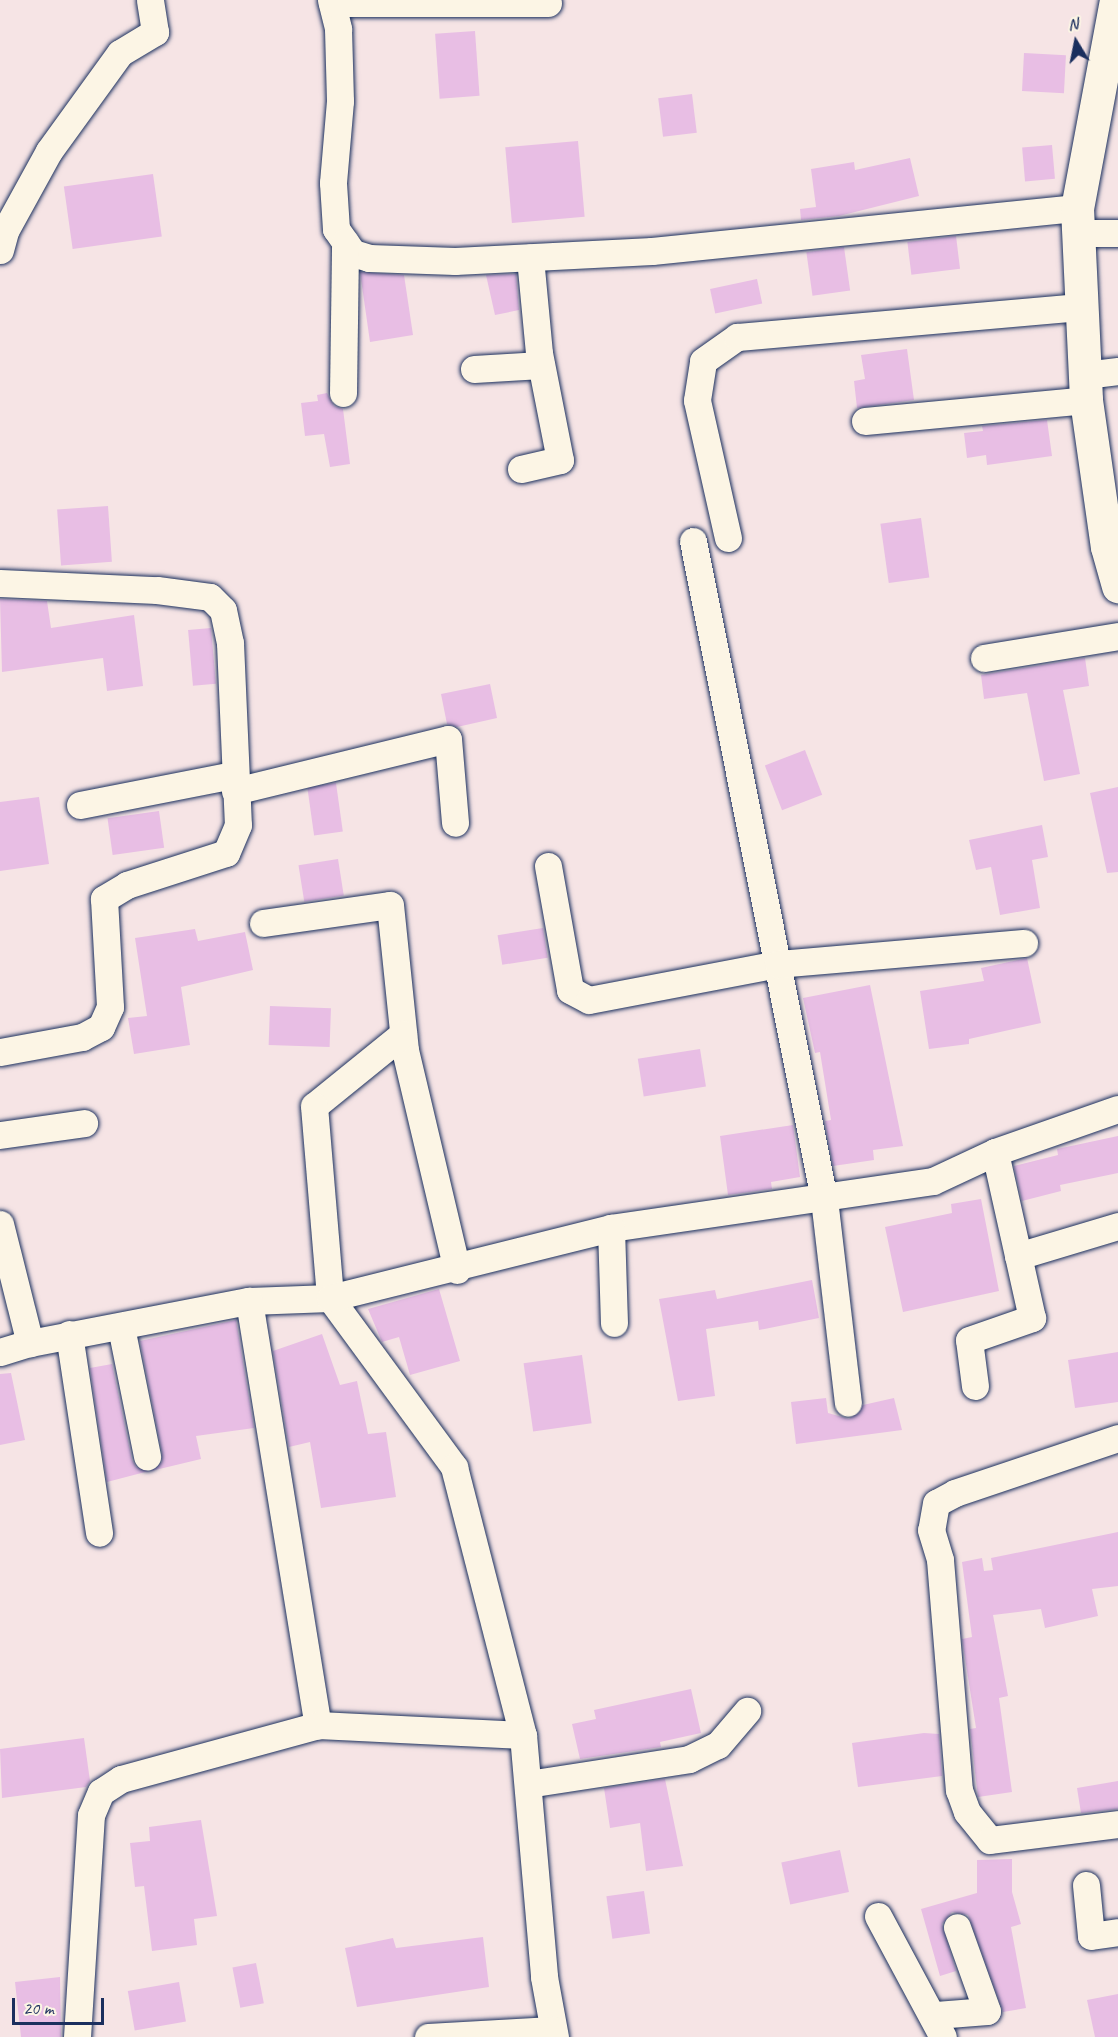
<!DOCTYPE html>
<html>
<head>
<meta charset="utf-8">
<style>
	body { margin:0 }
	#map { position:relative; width:1118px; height:2037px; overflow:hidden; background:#f6e4e5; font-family:Caveat,sans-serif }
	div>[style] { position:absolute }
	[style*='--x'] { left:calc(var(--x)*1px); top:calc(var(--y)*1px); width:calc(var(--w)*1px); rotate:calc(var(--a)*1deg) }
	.building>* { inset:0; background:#e8bee4; transform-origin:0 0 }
	.roads { filter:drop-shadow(0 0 2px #1b2f5e) drop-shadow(0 0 2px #1b2f5e) }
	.street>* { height:27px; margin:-13.5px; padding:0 13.5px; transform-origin:13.5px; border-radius:13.5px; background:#fcf5e5 }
	.secondary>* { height:33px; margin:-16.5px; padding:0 16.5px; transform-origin:16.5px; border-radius:16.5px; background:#fcf5e5 }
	span { translate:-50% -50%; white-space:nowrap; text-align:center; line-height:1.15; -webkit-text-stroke:4.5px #fcf5e5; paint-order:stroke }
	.north { position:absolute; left:1046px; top:12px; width:60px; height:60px; -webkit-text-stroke:4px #fcf5e5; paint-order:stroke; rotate:350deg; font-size:16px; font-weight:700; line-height:24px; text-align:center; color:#1b2f5e }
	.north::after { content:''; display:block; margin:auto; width:21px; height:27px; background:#1b2f5e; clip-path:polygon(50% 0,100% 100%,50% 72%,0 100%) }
	.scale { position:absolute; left:12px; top:1998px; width:92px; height:27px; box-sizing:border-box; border:3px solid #1b2f5e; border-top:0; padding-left:8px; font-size:18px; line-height:21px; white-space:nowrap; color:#1b2f5e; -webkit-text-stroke:4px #fcf5e5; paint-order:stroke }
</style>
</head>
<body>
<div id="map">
	<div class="building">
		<i style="left:475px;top:31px;width:65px;height:40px;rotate:86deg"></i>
		<i style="left:1024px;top:53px;width:42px;height:38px;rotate:3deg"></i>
		<i style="left:692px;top:94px;width:39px;height:34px;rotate:83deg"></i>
		<i style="left:578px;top:141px;width:76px;height:73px;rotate:85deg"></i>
		<i style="left:1052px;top:145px;width:34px;height:30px;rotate:85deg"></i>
		<i style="clip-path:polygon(910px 158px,919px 196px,839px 216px,801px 220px,800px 209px,816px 207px,811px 169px,854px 162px,855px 170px)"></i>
		<i style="left:153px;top:174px;width:63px;height:90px;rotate:82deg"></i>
		<i style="left:956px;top:236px;width:33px;height:49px;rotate:83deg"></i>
		<i style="left:844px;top:247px;width:44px;height:38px;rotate:82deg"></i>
		<i style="clip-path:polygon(360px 272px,404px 275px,413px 335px,370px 342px)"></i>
		<i style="clip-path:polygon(516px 274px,519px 310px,495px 315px,486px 275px)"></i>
		<i style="left:757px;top:279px;width:25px;height:48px;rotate:78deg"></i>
		<i style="clip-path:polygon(907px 349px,914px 400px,857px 408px,854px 381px,865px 379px,861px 355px)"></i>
		<i style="clip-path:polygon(327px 393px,334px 406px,343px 409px,350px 464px,330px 467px,324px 434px,305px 436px,301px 403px,318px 401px,317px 395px)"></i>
		<i style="clip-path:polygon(1047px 420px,1052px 456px,987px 465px,986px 455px,967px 458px,964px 433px,983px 431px,982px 426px)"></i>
		<i style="left:108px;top:506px;width:56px;height:51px;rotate:86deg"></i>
		<i style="left:921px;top:518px;width:60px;height:41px;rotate:82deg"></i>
		<i style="clip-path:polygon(0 599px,47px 601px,51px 628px,134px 615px,143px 686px,107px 691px,103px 658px,2px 672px)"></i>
		<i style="left:211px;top:628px;width:56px;height:23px;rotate:85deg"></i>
		<i style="clip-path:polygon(1085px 658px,1089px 686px,1063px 690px,1080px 774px,1044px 781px,1027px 693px,984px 699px,981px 675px)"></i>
		<i style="clip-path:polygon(490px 684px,497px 718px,457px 727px,447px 724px,441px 694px)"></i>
		<i style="left:805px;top:750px;width:48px;height:43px;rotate:69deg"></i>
		<i style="left:336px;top:783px;width:49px;height:29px;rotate:82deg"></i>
		<i style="clip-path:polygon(1118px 787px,1118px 872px,1107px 873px,1090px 793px)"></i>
		<i style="clip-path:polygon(39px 797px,49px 864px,0 871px,0 802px)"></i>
		<i style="left:159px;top:811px;width:37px;height:52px;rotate:82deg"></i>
		<i style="clip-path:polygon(1042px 825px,1048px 857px,1032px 860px,1040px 908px,1000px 915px,991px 867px,976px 870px,969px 840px)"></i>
		<i style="left:338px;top:859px;width:37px;height:40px;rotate:81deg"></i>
		<i style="left:543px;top:928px;width:30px;height:46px;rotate:81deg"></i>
		<i style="clip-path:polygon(195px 929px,198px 941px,245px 932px,253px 970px,181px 987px,190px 1045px,134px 1054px,128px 1018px,147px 1016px,135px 938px)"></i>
		<i style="clip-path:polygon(1027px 958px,1041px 1023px,969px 1039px,969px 1044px,929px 1049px,920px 991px,984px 981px,981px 968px)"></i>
		<i style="clip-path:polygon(870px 985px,903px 1146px,873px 1150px,874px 1160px,833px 1166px,825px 1121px,831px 1120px,820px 1052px,815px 1053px,803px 998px)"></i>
		<i style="left:270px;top:1006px;width:61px;height:39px;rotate:2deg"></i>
		<i style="left:700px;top:1049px;width:38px;height:63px;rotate:81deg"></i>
		<i style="clip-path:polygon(793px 1125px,800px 1177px,771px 1182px,772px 1189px,728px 1195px,720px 1136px)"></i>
		<i style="clip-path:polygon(1118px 1136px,1118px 1173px,1060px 1185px,1061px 1191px,1022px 1201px,1014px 1166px,1058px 1155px,1057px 1149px)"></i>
		<i style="clip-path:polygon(981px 1199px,999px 1291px,903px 1312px,885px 1227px,952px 1213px,951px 1204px)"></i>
		<i style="clip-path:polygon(812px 1280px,819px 1318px,759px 1330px,758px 1321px,706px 1329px,715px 1396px,678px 1401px,659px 1299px,715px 1290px,717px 1299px)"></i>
		<i style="clip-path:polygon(439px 1289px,460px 1361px,410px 1375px,399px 1337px,382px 1342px,368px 1309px)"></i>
		<i style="clip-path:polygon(236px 1320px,254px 1428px,196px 1436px,201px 1459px,151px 1471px,162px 1462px,162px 1453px,140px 1341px)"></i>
		<i style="clip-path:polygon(322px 1334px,340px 1385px,357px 1381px,368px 1434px,386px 1432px,396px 1497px,321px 1508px,310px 1442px,289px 1447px,273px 1351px)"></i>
		<i style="clip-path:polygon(1118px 1352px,1118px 1402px,1075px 1408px,1068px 1360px)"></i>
		<i style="left:582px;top:1355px;width:69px;height:59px;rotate:82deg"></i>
		<i style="clip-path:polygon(112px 1364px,132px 1460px,136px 1467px,149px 1471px,107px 1482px,90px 1368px)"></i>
		<i style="clip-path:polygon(11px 1373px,25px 1440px,0 1445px,0 1374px)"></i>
		<i style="clip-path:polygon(826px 1398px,828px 1413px,849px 1419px,863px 1405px,894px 1398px,902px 1430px,796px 1444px,791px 1402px)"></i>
		<i style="clip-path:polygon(1118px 1532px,1118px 1586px,1092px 1589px,1098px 1616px,1045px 1628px,1041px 1609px,993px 1615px,1008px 1696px,999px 1698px,1012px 1792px,978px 1797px,970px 1729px,976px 1728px,962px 1639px,972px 1637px,962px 1562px,982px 1558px,984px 1571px,993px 1570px,991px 1558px)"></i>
		<i style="clip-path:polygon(691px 1689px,701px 1733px,660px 1742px,661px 1747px,580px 1759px,572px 1724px,596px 1719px,594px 1710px)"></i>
		<i style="clip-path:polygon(924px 1733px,939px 1734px,942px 1776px,858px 1787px,852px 1743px)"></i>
		<i style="clip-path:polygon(84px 1738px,90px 1781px,86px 1787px,2px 1798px,0 1749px)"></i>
		<i style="clip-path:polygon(665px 1779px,683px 1866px,646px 1871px,640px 1823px,610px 1828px,604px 1788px)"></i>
		<i style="clip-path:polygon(1118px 1781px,1118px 1809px,1081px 1813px,1077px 1788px)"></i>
		<i style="clip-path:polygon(201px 1820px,217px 1916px,194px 1919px,197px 1945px,152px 1951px,144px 1886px,135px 1887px,130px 1843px,150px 1841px,149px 1827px)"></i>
		<i style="left:840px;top:1850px;width:43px;height:60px;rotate:78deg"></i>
		<i style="clip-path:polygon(1012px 1859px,1012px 1892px,1021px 1924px,1011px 1927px,1026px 2008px,1003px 2012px,968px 1915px,952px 1912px,942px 1924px,956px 1971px,940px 1976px,921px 1909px,977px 1893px,977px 1860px)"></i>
		<i style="left:644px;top:1891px;width:43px;height:38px;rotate:82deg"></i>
		<i style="clip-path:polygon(483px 1937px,489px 1987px,357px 2007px,345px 1948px,393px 1938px,396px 1948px)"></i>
		<i style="left:256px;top:1963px;width:41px;height:24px;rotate:79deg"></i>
		<i style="clip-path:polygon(60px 1977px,61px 2037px,21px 2037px,15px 1982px)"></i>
		<i style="left:179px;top:1982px;width:40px;height:52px;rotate:80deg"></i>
		<i style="clip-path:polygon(1118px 1994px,1118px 2037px,1095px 2037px,1087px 2000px)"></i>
	</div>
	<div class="roads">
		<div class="street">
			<i style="--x:331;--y:0;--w:30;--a:76"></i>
			<i style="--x:338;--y:29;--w:72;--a:88.4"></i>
			<i style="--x:340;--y:101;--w:82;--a:94.9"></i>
			<i style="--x:333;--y:183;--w:46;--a:86.3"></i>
			<i style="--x:336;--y:229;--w:29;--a:55"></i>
			<i style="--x:353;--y:253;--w:17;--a:17"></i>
			<i style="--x:369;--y:258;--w:86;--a:2"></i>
			<i style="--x:455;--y:261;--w:197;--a:-2.9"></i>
			<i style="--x:652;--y:251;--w:427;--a:-5.8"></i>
			<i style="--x:332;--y:3;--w:216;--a:0"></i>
			<i style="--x:1078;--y:233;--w:40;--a:0"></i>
			<i style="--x:0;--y:250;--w:20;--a:-75"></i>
			<i style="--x:5;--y:231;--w:91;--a:-61.2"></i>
			<i style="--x:49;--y:151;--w:121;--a:-54.1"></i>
			<i style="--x:120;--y:53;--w:41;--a:-31"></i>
			<i style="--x:155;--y:32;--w:32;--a:-99"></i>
			<i style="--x:474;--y:369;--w:67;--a:-3.4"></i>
			<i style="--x:1085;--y:375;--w:33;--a:-7"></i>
			<i style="--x:343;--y:393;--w:151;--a:-89.2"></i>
			<i style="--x:865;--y:421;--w:222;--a:-5.4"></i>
			<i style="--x:521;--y:469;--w:40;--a:-13"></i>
			<i style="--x:560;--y:460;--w:109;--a:-101.1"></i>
			<i style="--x:539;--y:353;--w:96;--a:-95.4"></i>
			<i style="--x:728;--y:538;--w:141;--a:-102.7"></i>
			<i style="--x:697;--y:400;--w:39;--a:-81"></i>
			<i style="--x:703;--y:361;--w:42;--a:-35.2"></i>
			<i style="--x:737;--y:337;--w:345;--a:-5"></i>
			<i style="--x:693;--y:541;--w:671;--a:78.74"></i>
			<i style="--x:824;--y:1199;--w:205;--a:83.3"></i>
			<i style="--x:0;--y:583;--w:157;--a:2.6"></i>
			<i style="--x:157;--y:590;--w:53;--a:7.5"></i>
			<i style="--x:210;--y:597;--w:18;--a:45"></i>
			<i style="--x:223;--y:610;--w:34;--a:78"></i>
			<i style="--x:230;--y:643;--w:182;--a:87.5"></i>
			<i style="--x:238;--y:825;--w:30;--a:113"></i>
			<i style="--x:226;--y:853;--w:104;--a:162.1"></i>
			<i style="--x:127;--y:885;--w:27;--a:149"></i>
			<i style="--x:104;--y:899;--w:108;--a:86.8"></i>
			<i style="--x:110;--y:1007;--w:22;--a:114"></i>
			<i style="--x:101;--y:1027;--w:21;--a:152"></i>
			<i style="--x:82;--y:1037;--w:83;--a:169.6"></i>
			<i style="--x:984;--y:658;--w:136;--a:-9.3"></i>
			<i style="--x:235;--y:791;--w:219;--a:-13.7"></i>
			<i style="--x:448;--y:739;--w:84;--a:85.2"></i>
			<i style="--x:80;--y:805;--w:156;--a:-11.1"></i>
			<i style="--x:548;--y:866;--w:126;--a:79.9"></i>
			<i style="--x:570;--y:990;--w:21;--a:28"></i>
			<i style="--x:589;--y:1000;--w:192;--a:-10.8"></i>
			<i style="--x:778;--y:964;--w:247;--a:-4.9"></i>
			<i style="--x:263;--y:923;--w:128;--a:-8.1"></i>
			<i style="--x:390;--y:905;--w:146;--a:84.1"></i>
			<i style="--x:405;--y:1050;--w:226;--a:76.7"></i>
			<i style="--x:403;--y:1034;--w:114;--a:141"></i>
			<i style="--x:314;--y:1106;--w:193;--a:85.2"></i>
			<i style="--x:330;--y:1298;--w:210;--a:53.7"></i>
			<i style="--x:454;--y:1467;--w:277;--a:75.6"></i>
			<i style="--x:523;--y:1735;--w:243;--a:85"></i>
			<i style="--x:544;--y:1977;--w:61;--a:79.6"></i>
			<i style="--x:0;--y:1135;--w:85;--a:-8.1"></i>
			<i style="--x:0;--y:1224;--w:123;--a:75.9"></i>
			<i style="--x:30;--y:1343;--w:223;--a:-10.9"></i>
			<i style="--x:249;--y:1301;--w:81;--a:-2.1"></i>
			<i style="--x:330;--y:1298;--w:290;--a:-14"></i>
			<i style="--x:611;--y:1228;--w:325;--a:-8.3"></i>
			<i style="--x:933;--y:1181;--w:68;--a:-25.1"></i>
			<i style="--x:995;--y:1152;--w:130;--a:-19.3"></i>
			<i style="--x:611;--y:1228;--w:95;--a:88.2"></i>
			<i style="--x:1018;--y:1256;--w:104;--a:-16.7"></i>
			<i style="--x:249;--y:1301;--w:430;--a:80.8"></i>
			<i style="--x:121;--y:1327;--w:132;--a:78.6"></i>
			<i style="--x:69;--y:1334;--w:201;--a:81.4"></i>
			<i style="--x:0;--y:1352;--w:31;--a:-17"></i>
			<i style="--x:975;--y:1386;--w:46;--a:-97.4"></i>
			<i style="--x:969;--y:1340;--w:67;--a:-19.2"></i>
			<i style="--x:1032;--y:1318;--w:170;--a:-102.6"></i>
			<i style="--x:1118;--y:1438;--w:172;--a:161.4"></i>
			<i style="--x:955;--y:1493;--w:21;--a:152"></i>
			<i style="--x:936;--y:1503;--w:27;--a:100"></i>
			<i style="--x:931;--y:1530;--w:31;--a:73"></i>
			<i style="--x:940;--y:1560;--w:231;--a:85.3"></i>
			<i style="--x:959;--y:1790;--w:23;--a:70"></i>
			<i style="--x:967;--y:1812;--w:36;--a:51"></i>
			<i style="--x:990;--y:1840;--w:129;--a:-7.1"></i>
			<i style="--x:528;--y:1784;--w:163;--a:-8.8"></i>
			<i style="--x:689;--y:1759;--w:32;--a:-26"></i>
			<i style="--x:718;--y:1745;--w:45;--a:-49.5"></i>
			<i style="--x:1086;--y:1885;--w:51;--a:84.4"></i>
			<i style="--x:1091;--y:1936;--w:27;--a:-8"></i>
			<i style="--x:878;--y:1916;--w:137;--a:61.8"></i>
			<i style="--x:936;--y:2015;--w:51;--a:-4.5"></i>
			<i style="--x:987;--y:2011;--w:89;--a:-109.7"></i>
			<i style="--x:77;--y:2037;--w:222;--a:-86.4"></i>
			<i style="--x:91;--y:1815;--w:25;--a:-67"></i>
			<i style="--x:101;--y:1792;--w:24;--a:-33"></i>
			<i style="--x:121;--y:1779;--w:204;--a:-15.3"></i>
			<i style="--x:318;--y:1725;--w:205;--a:2.8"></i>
			<i style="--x:428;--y:2037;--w:124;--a:-3.2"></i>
		</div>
		<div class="secondary">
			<i style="--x:1116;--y:0;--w:212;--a:100.6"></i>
			<i style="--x:1077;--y:208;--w:192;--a:87.3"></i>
			<i style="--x:1086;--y:400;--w:148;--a:81.9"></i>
			<i style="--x:1107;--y:547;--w:41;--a:74.2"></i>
		</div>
	</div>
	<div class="north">N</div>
	<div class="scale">20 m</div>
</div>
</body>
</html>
